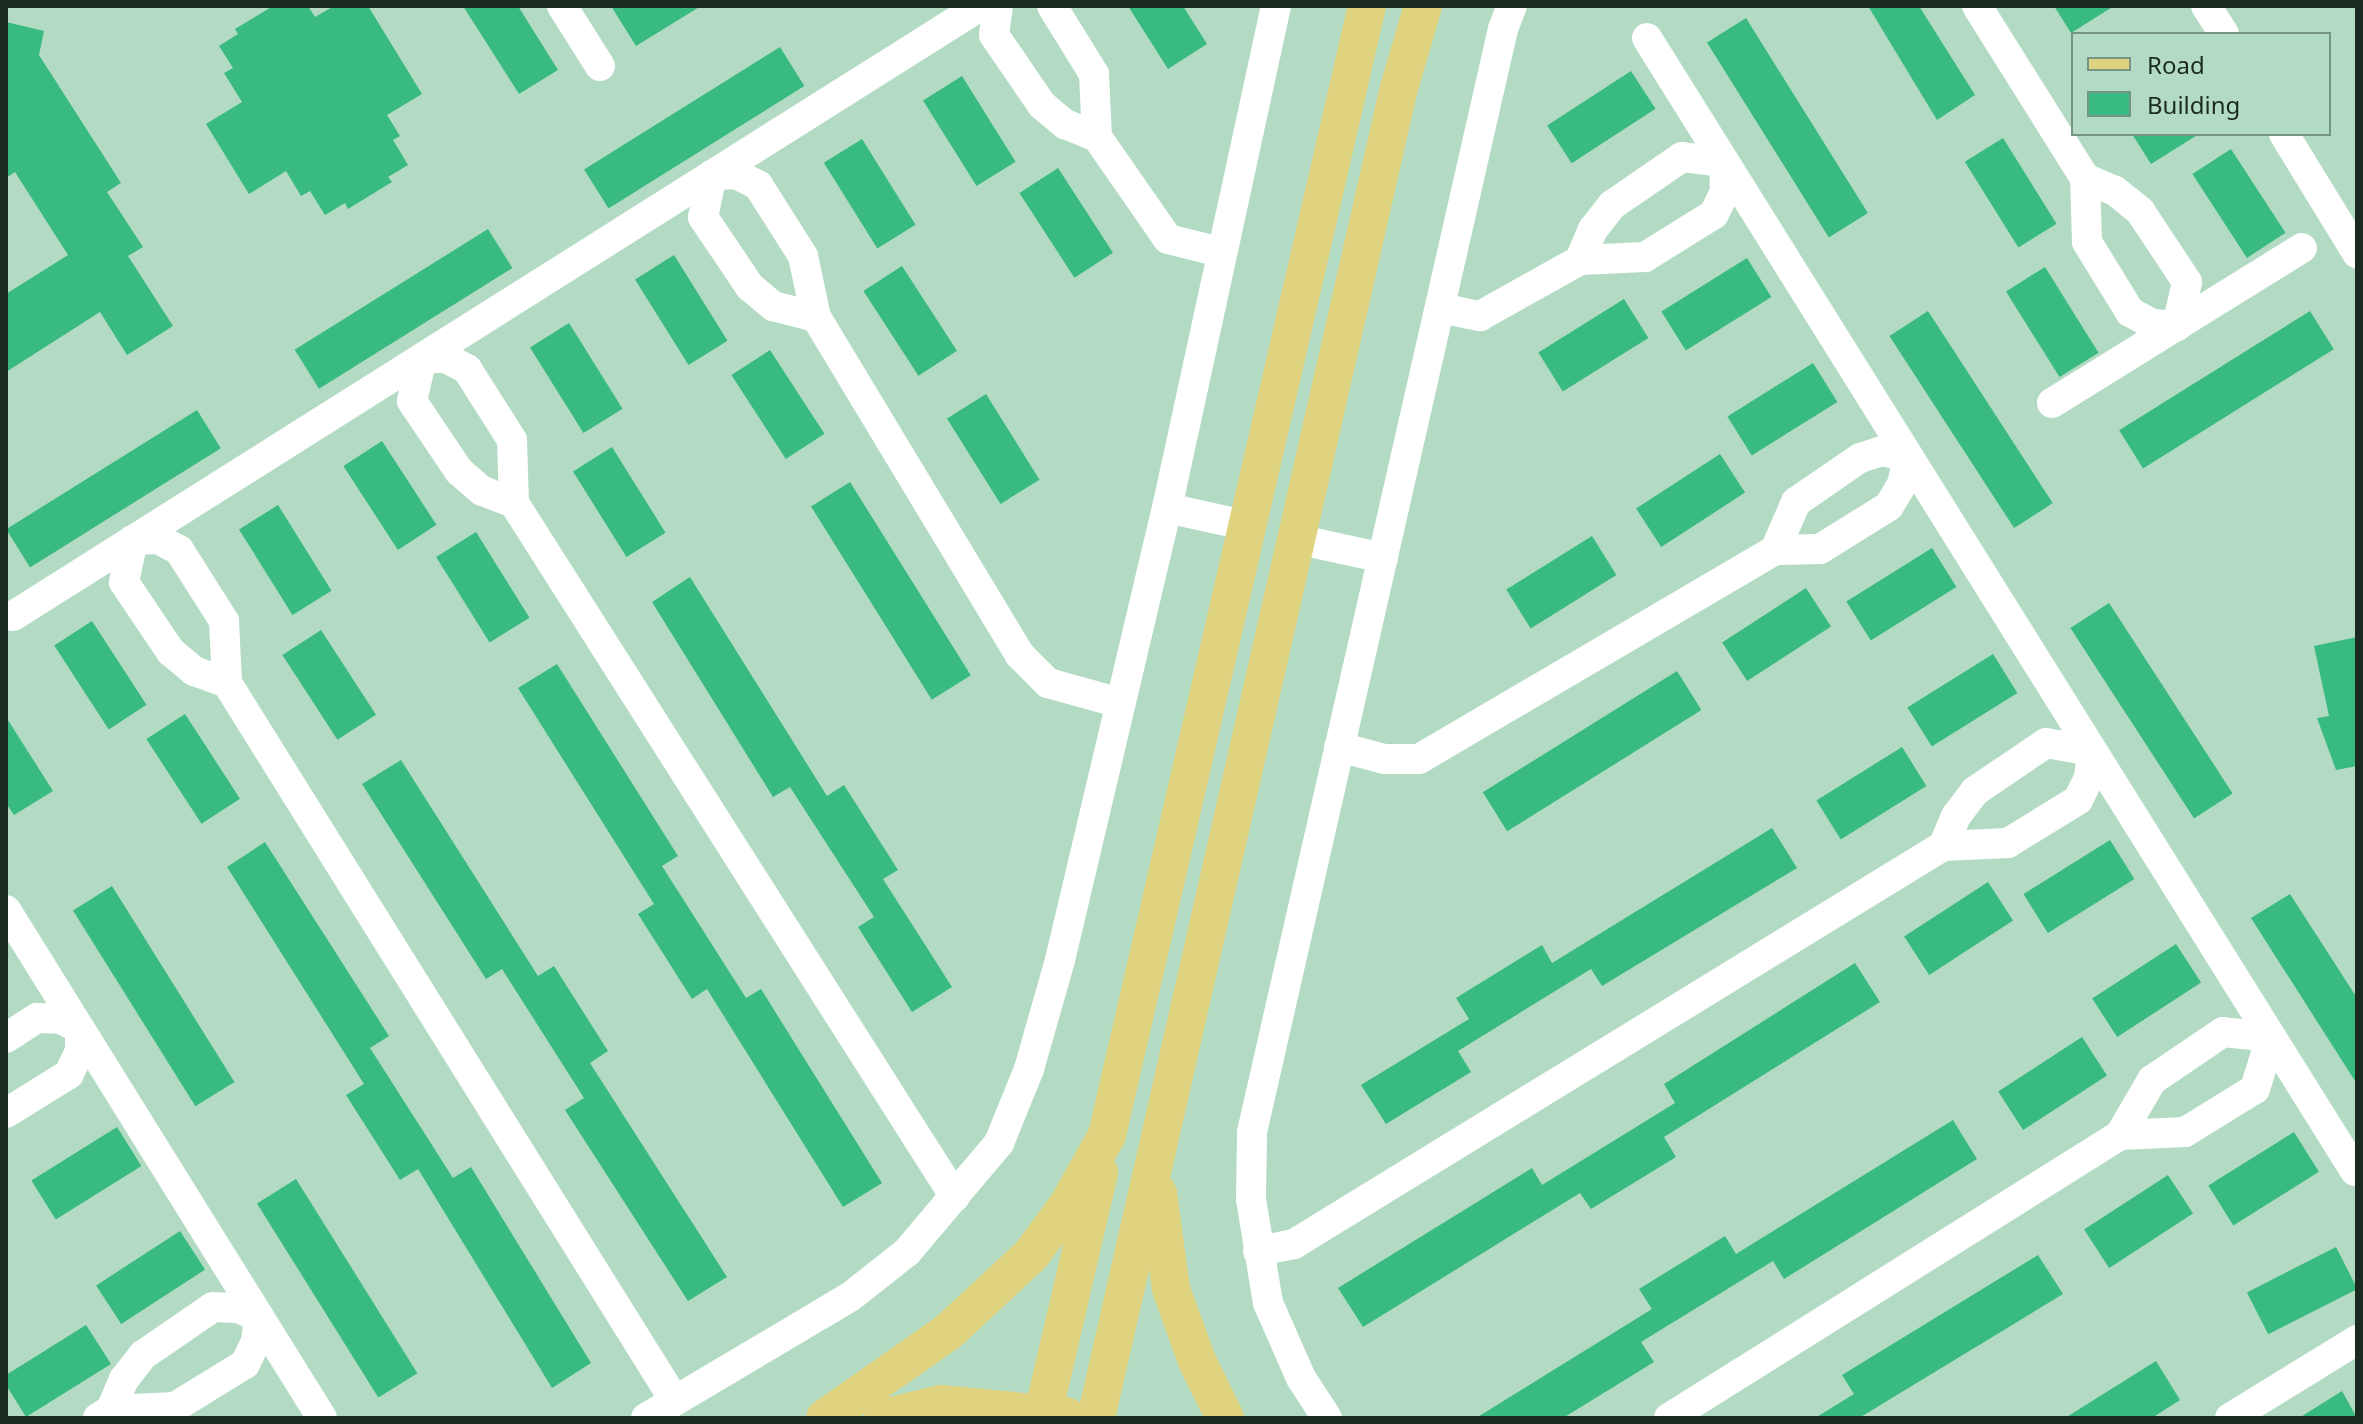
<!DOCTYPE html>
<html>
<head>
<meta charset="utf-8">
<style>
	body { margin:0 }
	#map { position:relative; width:2363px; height:1424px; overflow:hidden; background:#b3dbc4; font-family:"Noto Sans",sans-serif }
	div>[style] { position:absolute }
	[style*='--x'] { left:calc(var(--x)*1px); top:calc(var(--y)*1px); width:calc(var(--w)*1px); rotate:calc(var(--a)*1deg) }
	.building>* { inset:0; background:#38ba80; transform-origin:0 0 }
	.minor>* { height:30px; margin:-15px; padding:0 15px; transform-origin:15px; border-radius:15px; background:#fff }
	.major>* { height:38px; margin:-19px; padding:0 19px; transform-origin:19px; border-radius:19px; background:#e0d37f }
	span { translate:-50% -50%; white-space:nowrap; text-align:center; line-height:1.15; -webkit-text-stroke:8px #b3dbc4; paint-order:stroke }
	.frame { position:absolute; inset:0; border:8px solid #1b2a21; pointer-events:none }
	.legend { position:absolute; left:2071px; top:32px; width:260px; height:104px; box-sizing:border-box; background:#b3dbc4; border:2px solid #769483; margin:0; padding:10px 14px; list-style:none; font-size:24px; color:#1b2a21 }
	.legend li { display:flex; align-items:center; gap:16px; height:40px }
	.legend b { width:40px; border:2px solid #769483 }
</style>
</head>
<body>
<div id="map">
	<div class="building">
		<i style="clip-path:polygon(273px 6px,308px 6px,315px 17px,334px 6px,368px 6px,422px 94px,387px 115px,400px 136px,393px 140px,408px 165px,388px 177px,392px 182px,348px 209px,345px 203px,325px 215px,310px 191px,301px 196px,286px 171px,249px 194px,206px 124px,242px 102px,224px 73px,233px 68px,219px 46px,238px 34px,235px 29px)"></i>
		<i style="clip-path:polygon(463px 6px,518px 6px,558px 70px,519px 94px)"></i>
		<i style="clip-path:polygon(611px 6px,701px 6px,636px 46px)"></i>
		<i style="clip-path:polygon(1128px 6px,1183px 6px,1207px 44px,1168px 69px)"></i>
		<i style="clip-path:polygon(1868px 6px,1919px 6px,1975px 95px,1937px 120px)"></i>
		<i style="clip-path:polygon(2054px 6px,2114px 6px,2071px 33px)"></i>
		<i style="left:1746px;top:18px;width:230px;height:46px;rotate:58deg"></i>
		<i style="clip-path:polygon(6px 22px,44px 31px,39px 55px,121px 183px,107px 192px,143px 247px,128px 256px,173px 326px,127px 355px,100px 312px,6px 372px,6px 294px,68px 255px,15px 172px,6px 178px)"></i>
		<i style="left:780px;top:47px;width:46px;height:231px;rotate:58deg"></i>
		<i style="left:1631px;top:71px;width:45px;height:100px;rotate:57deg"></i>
		<i style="left:962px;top:76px;width:101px;height:46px;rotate:58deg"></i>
		<i style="clip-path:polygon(2132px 134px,2199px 134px,2151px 164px)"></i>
		<i style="left:2003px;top:138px;width:101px;height:45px;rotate:58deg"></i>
		<i style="left:862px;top:139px;width:101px;height:45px;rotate:58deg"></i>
		<i style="left:2231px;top:149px;width:100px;height:46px;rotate:57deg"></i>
		<i style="left:1058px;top:168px;width:101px;height:46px;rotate:57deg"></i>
		<i style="left:488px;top:229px;width:46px;height:228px;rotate:58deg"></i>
		<i style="left:674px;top:255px;width:101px;height:46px;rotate:58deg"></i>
		<i style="left:1747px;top:258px;width:46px;height:101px;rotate:58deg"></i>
		<i style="left:902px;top:266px;width:101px;height:46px;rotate:57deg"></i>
		<i style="left:2045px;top:267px;width:101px;height:46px;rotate:58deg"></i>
		<i style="left:1624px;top:299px;width:46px;height:101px;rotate:58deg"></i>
		<i style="left:1928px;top:311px;width:229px;height:46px;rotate:57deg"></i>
		<i style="left:2310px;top:311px;width:45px;height:225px;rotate:58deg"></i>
		<i style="left:569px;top:323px;width:101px;height:46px;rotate:58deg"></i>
		<i style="left:770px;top:350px;width:100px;height:46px;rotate:57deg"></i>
		<i style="left:1813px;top:363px;width:46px;height:101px;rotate:58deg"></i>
		<i style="left:986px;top:394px;width:101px;height:46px;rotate:58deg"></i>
		<i style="left:197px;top:410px;width:45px;height:225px;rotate:58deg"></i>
		<i style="left:382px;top:441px;width:100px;height:46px;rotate:57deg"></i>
		<i style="left:612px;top:447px;width:101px;height:46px;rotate:58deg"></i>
		<i style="left:1720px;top:454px;width:46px;height:100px;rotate:57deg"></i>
		<i style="left:850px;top:482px;width:228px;height:46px;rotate:58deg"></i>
		<i style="left:278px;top:505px;width:101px;height:46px;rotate:58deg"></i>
		<i style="left:476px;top:532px;width:101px;height:47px;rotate:58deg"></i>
		<i style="left:1592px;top:536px;width:46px;height:101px;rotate:58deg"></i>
		<i style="left:1932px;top:548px;width:46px;height:101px;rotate:58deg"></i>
		<i style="clip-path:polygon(690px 577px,827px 796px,844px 785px,898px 870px,883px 879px,952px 987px,912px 1012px,858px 927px,874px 917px,790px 787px,773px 797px,652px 602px)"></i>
		<i style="left:1806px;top:588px;width:46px;height:100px;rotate:57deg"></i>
		<i style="left:2109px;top:603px;width:227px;height:46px;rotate:57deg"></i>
		<i style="left:92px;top:621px;width:100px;height:45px;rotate:57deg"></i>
		<i style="left:321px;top:630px;width:101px;height:46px;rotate:57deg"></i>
		<i style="clip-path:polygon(2357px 637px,2357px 766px,2336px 770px,2317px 718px,2329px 716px,2314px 646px)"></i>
		<i style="left:1993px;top:654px;width:46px;height:101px;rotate:58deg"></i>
		<i style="clip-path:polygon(557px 664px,678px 856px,662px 866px,746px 998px,761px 989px,882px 1183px,843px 1207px,707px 989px,692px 999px,638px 914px,654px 904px,518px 688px)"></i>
		<i style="left:1677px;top:671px;width:46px;height:229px;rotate:58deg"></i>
		<i style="left:185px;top:714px;width:101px;height:46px;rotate:57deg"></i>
		<i style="clip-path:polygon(6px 717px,53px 791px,14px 815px,6px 803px)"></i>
		<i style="left:1902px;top:747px;width:46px;height:101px;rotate:58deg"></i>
		<i style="clip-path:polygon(401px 760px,538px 976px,554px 966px,608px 1051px,590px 1063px,727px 1277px,688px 1301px,565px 1110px,584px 1098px,502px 969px,486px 979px,362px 784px)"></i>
		<i style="clip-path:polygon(1772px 828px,1797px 868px,1602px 986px,1591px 969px,1458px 1051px,1471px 1072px,1386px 1124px,1361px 1085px,1469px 1019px,1456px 998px,1542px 945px,1552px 963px)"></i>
		<i style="left:2110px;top:840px;width:46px;height:102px;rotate:58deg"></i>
		<i style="clip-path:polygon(265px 842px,389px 1036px,370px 1048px,453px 1178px,471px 1167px,591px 1363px,552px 1388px,418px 1169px,400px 1180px,346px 1095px,364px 1084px,227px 867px)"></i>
		<i style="left:1988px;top:882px;width:46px;height:100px;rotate:57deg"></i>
		<i style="left:112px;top:886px;width:231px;height:46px;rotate:58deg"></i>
		<i style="clip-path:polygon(2290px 894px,2357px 998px,2357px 1084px,2251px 918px)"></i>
		<i style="left:2176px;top:944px;width:46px;height:100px;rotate:57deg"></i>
		<i style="clip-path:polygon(1855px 963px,1880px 1002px,1664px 1137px,1676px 1157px,1591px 1209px,1580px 1193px,1363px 1327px,1338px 1288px,1532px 1168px,1542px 1185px,1675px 1103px,1664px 1084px)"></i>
		<i style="left:2082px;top:1037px;width:46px;height:100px;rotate:57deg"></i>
		<i style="clip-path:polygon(1953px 1120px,1977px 1159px,1784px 1279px,1773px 1261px,1641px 1342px,1654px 1362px,1563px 1418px,1476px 1418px,1652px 1309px,1639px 1289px,1725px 1236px,1736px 1254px)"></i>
		<i style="left:117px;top:1127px;width:46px;height:101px;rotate:58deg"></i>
		<i style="left:2294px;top:1132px;width:47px;height:101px;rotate:58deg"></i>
		<i style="left:2168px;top:1175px;width:46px;height:100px;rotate:57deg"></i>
		<i style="left:296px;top:1179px;width:229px;height:46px;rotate:58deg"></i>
		<i style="left:180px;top:1231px;width:46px;height:100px;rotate:57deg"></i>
		<i style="left:2336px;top:1247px;width:47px;height:100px;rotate:63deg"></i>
		<i style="clip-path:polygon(2038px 1255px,2063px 1294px,1859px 1418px,1815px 1418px,1854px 1394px,1842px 1375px)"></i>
		<i style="clip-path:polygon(86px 1325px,111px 1364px,26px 1417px,6px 1385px,6px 1375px)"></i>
		<i style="clip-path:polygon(2156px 1361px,2180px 1400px,2152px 1418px,2065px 1418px)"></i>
		<i style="clip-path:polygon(2342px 1391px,2357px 1418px,2299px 1418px)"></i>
	</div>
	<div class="minor">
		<i style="--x:562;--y:6;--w:71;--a:57.7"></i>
		<i style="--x:998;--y:6;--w:29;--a:98"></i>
		<i style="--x:994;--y:35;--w:85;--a:55.6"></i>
		<i style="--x:1042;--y:105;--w:30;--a:40"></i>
		<i style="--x:1065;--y:124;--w:35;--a:22"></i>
		<i style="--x:1097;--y:137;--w:124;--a:55.2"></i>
		<i style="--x:1168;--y:239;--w:54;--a:14"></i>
		<i style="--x:1052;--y:6;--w:80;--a:58.3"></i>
		<i style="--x:1094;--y:74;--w:63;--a:87.3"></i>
		<i style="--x:1977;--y:6;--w:203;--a:57.9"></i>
		<i style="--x:2085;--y:178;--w:64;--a:88.2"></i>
		<i style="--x:2087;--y:242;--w:82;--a:58.4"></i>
		<i style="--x:2130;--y:312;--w:26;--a:28"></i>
		<i style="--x:2153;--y:324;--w:24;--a:5"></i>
		<i style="--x:2177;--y:326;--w:45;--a:-77.2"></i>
		<i style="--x:2187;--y:282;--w:85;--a:-123.5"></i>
		<i style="--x:2140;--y:211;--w:32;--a:-141"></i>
		<i style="--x:2115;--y:191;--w:33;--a:-157"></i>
		<i style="--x:2206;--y:6;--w:33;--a:57"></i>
		<i style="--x:1647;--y:38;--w:1336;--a:58"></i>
		<i style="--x:2284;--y:134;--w:140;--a:58.5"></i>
		<i style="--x:1441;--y:308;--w:40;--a:12"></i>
		<i style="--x:1480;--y:316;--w:115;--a:-29.2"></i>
		<i style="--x:1580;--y:260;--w:65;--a:-2.6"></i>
		<i style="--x:1645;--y:257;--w:81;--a:-31.9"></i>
		<i style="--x:1714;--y:214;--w:25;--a:-64"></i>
		<i style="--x:1725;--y:191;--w:29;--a:-92"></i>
		<i style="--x:1724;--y:162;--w:42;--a:-173.2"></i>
		<i style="--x:1682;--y:157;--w:85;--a:145.6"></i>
		<i style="--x:1612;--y:205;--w:31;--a:128"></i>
		<i style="--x:1593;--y:229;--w:34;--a:113"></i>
		<i style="--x:816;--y:317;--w:44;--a:-165.7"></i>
		<i style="--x:773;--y:306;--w:30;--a:-140"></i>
		<i style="--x:750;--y:287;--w:84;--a:-123.9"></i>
		<i style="--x:703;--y:217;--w:43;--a:-77.9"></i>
		<i style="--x:712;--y:175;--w:24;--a:-2"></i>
		<i style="--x:736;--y:174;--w:25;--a:27"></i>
		<i style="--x:758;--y:185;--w:84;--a:57.6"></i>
		<i style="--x:803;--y:256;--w:62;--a:78"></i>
		<i style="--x:816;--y:317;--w:395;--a:58.9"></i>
		<i style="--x:1020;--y:655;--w:40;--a:45"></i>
		<i style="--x:1048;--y:683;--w:75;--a:15.5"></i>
		<i style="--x:2052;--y:403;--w:294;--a:-31.8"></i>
		<i style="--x:514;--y:503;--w:34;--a:-159"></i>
		<i style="--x:482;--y:491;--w:30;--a:-139"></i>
		<i style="--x:459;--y:471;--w:84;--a:-123.9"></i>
		<i style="--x:412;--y:401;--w:44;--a:-76.9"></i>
		<i style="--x:422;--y:358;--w:24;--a:0"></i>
		<i style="--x:446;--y:358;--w:24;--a:28"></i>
		<i style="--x:467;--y:369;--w:84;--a:57.6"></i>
		<i style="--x:512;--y:440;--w:63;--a:88.2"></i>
		<i style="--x:514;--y:503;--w:822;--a:57.57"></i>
		<i style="--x:1167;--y:508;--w:84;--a:12.4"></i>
		<i style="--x:1296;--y:539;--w:89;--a:12.3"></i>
		<i style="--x:13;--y:616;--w:1143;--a:-32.24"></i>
		<i style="--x:227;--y:683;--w:35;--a:-160"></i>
		<i style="--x:194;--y:671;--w:30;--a:-140"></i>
		<i style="--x:171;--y:652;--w:84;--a:-123.9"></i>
		<i style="--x:124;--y:582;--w:43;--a:-77.9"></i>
		<i style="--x:133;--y:540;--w:25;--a:-2"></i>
		<i style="--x:158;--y:539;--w:24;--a:28"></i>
		<i style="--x:179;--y:550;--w:84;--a:57.6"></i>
		<i style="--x:224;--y:621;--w:62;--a:87.2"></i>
		<i style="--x:227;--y:683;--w:846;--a:58.04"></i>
		<i style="--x:1339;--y:747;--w:47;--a:14.9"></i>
		<i style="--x:1384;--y:759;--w:35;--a:0"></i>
		<i style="--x:1419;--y:759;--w:413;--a:-30.4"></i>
		<i style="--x:1775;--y:550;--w:45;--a:-1.3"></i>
		<i style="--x:1820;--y:549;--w:81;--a:-31.9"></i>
		<i style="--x:1889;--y:506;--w:26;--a:-59"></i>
		<i style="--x:1902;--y:484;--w:28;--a:-77"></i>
		<i style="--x:1908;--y:457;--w:27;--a:-167"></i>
		<i style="--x:1882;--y:451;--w:23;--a:162"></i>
		<i style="--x:1860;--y:458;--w:78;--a:145.5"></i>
		<i style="--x:1796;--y:502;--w:52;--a:113.6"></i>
		<i style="--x:6;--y:910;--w:598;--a:58.12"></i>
		<i style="--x:6;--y:1038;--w:37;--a:-33"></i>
		<i style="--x:37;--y:1018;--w:24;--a:2"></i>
		<i style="--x:61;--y:1019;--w:21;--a:28"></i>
		<i style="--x:80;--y:1029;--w:22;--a:90"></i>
		<i style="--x:80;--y:1051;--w:25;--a:116"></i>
		<i style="--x:69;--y:1074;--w:74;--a:148.2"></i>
		<i style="--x:1258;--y:1251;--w:37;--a:-11"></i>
		<i style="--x:1294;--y:1244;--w:761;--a:-31.52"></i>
		<i style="--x:1943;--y:846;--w:65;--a:-2.6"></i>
		<i style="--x:2008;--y:843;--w:82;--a:-31.6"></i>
		<i style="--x:2078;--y:800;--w:25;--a:-64"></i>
		<i style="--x:2089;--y:777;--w:26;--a:-83"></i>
		<i style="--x:2092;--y:751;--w:47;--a:-170.1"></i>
		<i style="--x:2046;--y:743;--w:86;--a:145.9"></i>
		<i style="--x:1975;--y:791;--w:31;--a:127"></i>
		<i style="--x:1956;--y:816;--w:33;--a:113"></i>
		<i style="--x:98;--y:1418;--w:15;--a:-32"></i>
		<i style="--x:111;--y:1410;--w:64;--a:-2.7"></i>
		<i style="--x:175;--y:1407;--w:82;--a:-31.6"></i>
		<i style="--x:245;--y:1364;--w:25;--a:-64"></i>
		<i style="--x:256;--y:1341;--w:24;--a:-83"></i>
		<i style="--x:259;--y:1317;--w:23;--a:-157"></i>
		<i style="--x:238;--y:1308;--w:25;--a:-178"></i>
		<i style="--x:213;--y:1307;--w:85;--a:145.6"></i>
		<i style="--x:143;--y:1355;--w:31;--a:128"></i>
		<i style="--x:124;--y:1379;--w:34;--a:113"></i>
		<i style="--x:646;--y:1418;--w:237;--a:-30.7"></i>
		<i style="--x:850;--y:1297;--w:73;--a:-38.3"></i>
		<i style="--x:907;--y:1252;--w:143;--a:-49.8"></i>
		<i style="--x:999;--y:1143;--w:80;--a:-67.9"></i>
		<i style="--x:1029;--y:1069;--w:113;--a:-74.1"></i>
		<i style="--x:1060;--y:960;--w:464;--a:-76.7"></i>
		<i style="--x:1167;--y:508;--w:514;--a:-77.75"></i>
		<i style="--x:1327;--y:1418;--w:48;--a:-123"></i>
		<i style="--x:1301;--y:1378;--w:82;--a:-113.7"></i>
		<i style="--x:1268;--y:1303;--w:105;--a:-99.3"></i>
		<i style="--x:1251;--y:1199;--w:67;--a:-89.1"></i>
		<i style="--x:1252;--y:1132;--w:1131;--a:-77.18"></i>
		<i style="--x:1503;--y:29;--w:25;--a:-69"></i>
		<i style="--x:1669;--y:1418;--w:532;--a:-32.11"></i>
		<i style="--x:2120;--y:1135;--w:65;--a:-2.6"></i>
		<i style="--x:2185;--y:1132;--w:82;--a:-31.6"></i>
		<i style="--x:2255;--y:1089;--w:54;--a:-72.9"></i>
		<i style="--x:2271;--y:1037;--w:48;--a:-174.1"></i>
		<i style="--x:2223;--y:1032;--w:86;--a:145.9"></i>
		<i style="--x:2152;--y:1080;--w:64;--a:120.2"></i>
		<i style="--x:2230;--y:1418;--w:149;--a:-31.6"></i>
	</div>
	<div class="major">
		<i style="--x:1158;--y:1193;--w:97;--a:82.3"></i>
		<i style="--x:1171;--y:1289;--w:77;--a:70.1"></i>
		<i style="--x:1197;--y:1361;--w:64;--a:63.8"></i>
		<i style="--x:825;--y:1418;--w:150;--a:-35"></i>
		<i style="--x:948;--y:1332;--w:113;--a:-42.9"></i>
		<i style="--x:1031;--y:1255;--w:64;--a:-53.8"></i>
		<i style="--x:1069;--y:1203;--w:78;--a:-60.8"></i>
		<i style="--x:1107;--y:1135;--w:1159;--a:-77.03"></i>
		<i style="--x:883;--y:1418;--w:60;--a:-13.6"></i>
		<i style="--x:941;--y:1404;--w:126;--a:5.5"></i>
		<i style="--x:1042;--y:1418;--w:252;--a:-76.9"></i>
		<i style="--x:1096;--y:1418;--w:1364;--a:-77.17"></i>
		<i style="--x:1399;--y:88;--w:85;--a:-73.7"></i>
	</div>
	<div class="frame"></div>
	<ul class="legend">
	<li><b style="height:10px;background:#e0d37f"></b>Road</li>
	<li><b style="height:22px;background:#38ba80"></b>Building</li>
	</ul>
</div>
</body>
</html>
